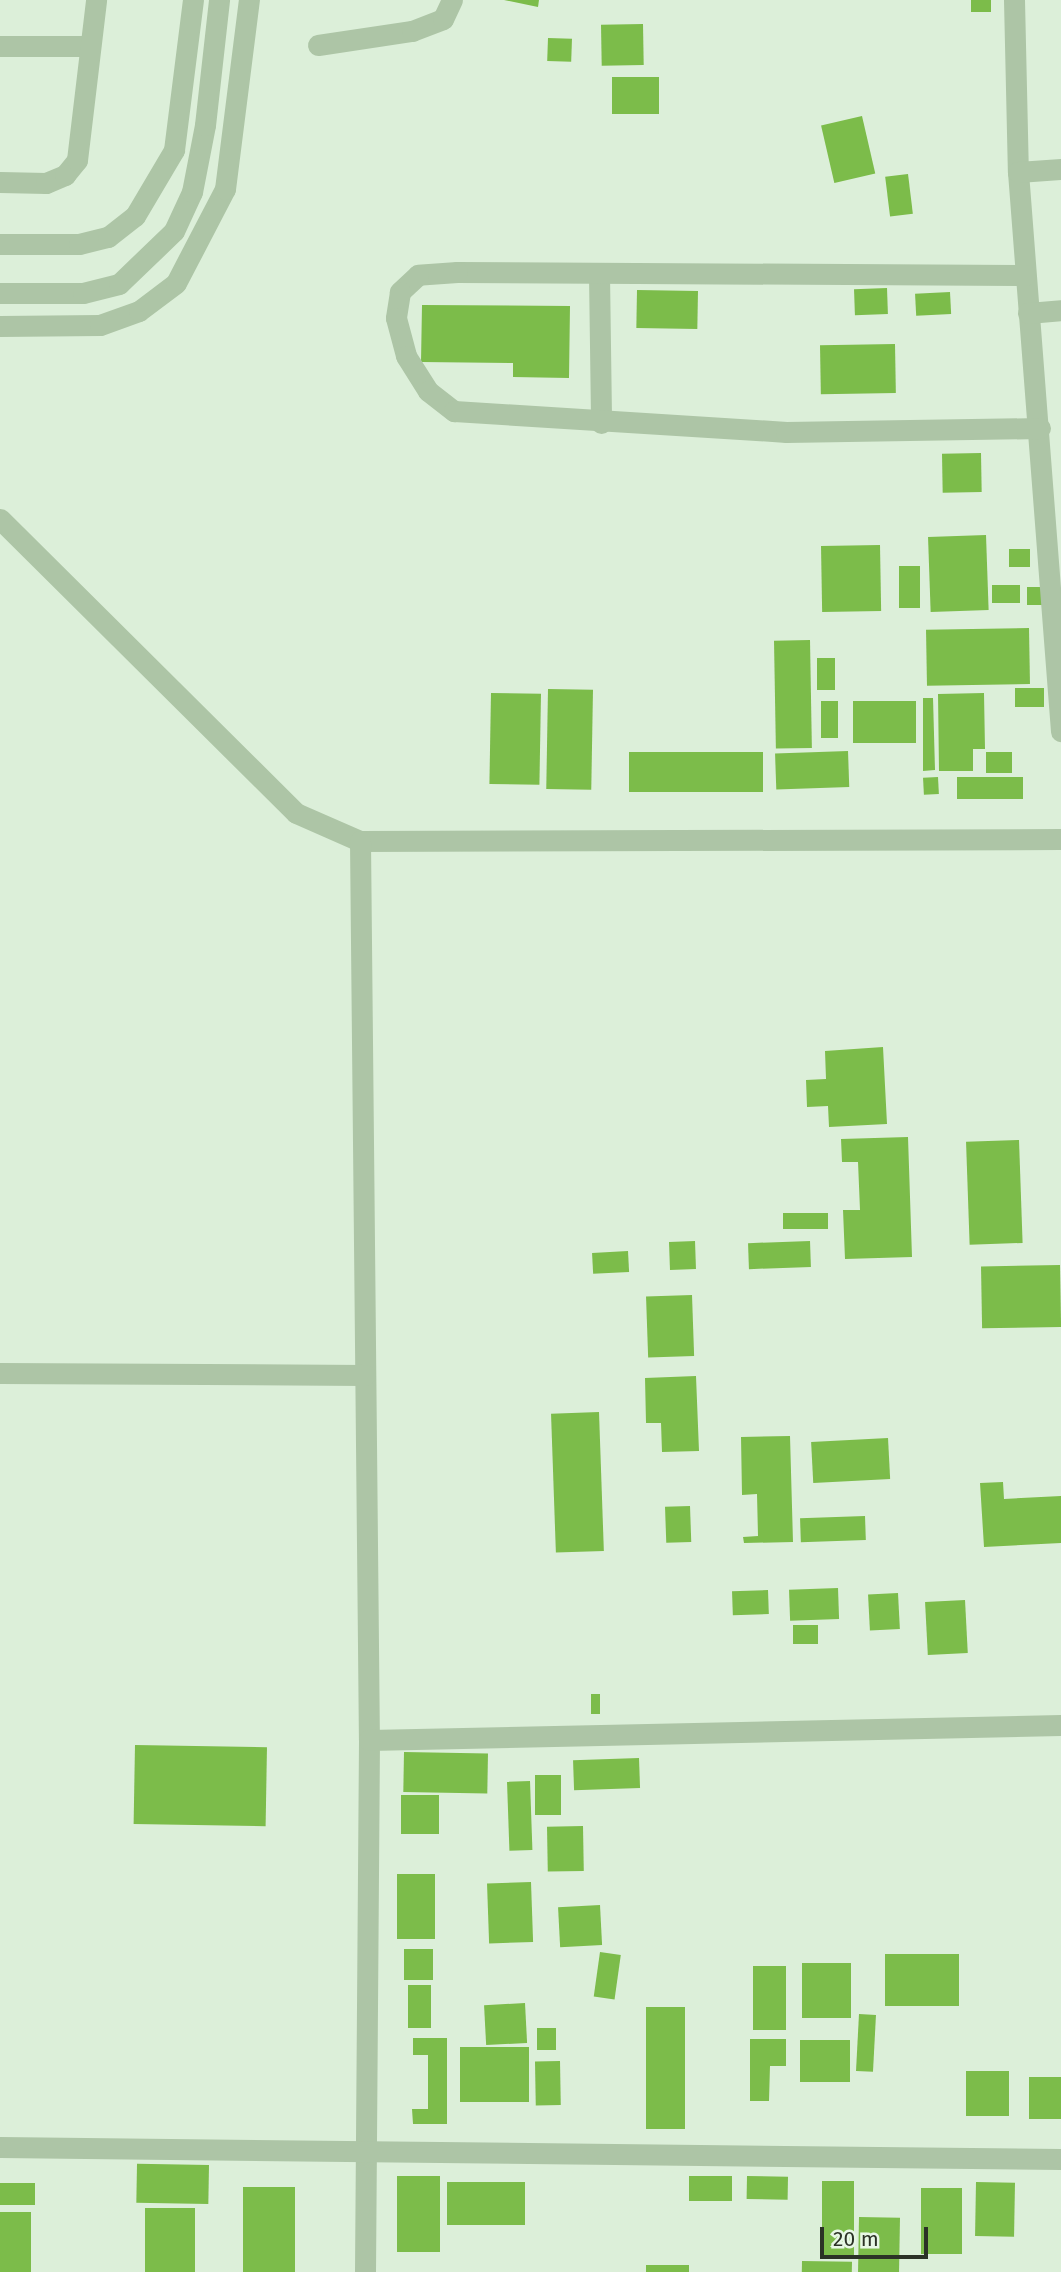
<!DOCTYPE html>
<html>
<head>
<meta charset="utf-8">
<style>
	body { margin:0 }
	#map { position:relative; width:1061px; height:2272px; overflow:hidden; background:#dcefd9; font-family:"Fira Sans",sans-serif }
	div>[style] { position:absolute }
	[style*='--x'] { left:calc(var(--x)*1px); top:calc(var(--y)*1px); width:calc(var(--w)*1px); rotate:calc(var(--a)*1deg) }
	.building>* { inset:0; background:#7cbc4a; transform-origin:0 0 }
	.minor>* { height:21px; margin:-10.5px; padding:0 10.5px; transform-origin:10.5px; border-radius:10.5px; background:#adc5a6 }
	span { translate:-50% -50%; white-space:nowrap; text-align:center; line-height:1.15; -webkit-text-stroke:5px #e7f7e5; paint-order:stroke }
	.scale { position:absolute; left:820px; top:2227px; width:108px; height:32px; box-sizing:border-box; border:4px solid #2b3226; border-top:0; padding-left:9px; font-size:21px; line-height:24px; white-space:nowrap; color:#2b3226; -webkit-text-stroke:5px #e7f7e5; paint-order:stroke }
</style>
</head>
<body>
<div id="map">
	<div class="building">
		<i style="clip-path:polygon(504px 0,539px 0,538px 7px)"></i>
		<i style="left:971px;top:0;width:20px;height:12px"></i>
		<i style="left:643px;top:24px;width:41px;height:42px;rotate:89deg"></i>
		<i style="left:548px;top:38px;width:24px;height:23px;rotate:2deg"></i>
		<i style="left:612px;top:77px;width:47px;height:37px"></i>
		<i style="left:862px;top:116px;width:59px;height:42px;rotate:77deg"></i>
		<i style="left:908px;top:174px;width:40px;height:23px;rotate:83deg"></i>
		<i style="left:887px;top:288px;width:26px;height:33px;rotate:88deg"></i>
		<i style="left:637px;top:290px;width:61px;height:38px;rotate:1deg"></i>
		<i style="left:950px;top:292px;width:22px;height:35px;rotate:87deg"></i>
		<i style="clip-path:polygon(422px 305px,570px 306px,569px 378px,513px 377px,513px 363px,421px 362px)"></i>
		<i style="left:895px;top:344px;width:49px;height:75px;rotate:89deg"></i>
		<i style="left:981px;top:453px;width:39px;height:39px;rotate:89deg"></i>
		<i style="left:986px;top:535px;width:75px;height:58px;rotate:88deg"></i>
		<i style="left:880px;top:545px;width:66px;height:59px;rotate:89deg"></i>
		<i style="left:1009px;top:549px;width:21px;height:18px"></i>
		<i style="left:899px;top:566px;width:21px;height:42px"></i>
		<i style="left:992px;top:585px;width:28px;height:18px"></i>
		<i style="left:1050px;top:587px;width:18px;height:23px;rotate:90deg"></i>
		<i style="left:1029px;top:628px;width:56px;height:103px;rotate:89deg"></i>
		<i style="left:810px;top:640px;width:108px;height:36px;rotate:89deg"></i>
		<i style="left:817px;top:658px;width:18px;height:32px"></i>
		<i style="left:1044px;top:688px;width:19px;height:29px;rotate:90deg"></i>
		<i style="left:548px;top:689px;width:45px;height:100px;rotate:1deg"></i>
		<i style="left:491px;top:693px;width:50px;height:91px;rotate:1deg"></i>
		<i style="clip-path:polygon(984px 693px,985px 749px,973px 749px,973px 771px,939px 771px,938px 694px)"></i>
		<i style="clip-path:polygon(923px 698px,933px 698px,935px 770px,923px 771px)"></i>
		<i style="left:821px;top:701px;width:17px;height:37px"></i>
		<i style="left:916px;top:701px;width:42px;height:63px;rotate:90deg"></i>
		<i style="left:848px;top:751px;width:36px;height:73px;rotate:88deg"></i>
		<i style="left:629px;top:752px;width:134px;height:40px"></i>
		<i style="left:986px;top:752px;width:26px;height:21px"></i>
		<i style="left:938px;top:777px;width:17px;height:15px;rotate:87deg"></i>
		<i style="left:1023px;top:777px;width:22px;height:66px;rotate:90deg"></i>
		<i style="clip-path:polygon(883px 1047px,887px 1124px,829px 1127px,828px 1106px,807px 1107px,806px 1080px,826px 1079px,825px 1051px)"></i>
		<i style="clip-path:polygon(908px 1137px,912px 1257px,845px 1259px,843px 1210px,860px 1210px,858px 1162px,842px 1162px,841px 1139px)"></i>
		<i style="left:1019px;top:1140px;width:103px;height:53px;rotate:88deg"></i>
		<i style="left:828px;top:1213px;width:16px;height:45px;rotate:90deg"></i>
		<i style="left:695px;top:1241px;width:28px;height:26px;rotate:88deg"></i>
		<i style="left:810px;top:1241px;width:26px;height:62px;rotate:88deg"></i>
		<i style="left:628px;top:1251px;width:21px;height:36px;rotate:87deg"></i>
		<i style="left:1060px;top:1265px;width:62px;height:79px;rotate:89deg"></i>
		<i style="left:692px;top:1295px;width:61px;height:46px;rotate:88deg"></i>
		<i style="clip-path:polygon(696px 1376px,699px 1451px,662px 1452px,661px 1423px,646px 1423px,645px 1378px)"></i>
		<i style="left:599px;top:1412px;width:139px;height:48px;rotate:88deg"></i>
		<i style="clip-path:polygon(790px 1436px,793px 1542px,744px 1543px,743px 1537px,758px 1536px,757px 1494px,742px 1495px,741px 1437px)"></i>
		<i style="left:888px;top:1438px;width:41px;height:77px;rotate:87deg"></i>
		<i style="clip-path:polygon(1003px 1482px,1004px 1499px,1061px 1496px,1061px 1543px,984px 1547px,980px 1483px)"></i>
		<i style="left:690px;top:1506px;width:36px;height:25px;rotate:88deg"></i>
		<i style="left:865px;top:1516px;width:24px;height:65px;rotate:88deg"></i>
		<i style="left:838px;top:1588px;width:31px;height:49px;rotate:88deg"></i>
		<i style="left:768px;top:1590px;width:24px;height:36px;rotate:88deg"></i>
		<i style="left:898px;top:1593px;width:36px;height:30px;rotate:87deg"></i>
		<i style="left:965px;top:1600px;width:53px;height:40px;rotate:87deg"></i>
		<i style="left:818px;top:1625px;width:19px;height:25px;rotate:90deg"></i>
		<i style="left:591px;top:1694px;width:9px;height:20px"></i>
		<i style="left:135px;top:1745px;width:132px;height:79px;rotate:1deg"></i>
		<i style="left:404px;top:1752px;width:84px;height:40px;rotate:1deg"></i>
		<i style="left:639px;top:1758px;width:30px;height:66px;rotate:88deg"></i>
		<i style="left:535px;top:1775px;width:26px;height:40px"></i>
		<i style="left:530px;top:1781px;width:69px;height:23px;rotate:88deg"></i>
		<i style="left:401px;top:1795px;width:38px;height:39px"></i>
		<i style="left:583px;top:1826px;width:45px;height:36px;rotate:89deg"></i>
		<i style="left:397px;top:1874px;width:38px;height:65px"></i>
		<i style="left:531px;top:1882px;width:60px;height:44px;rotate:88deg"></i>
		<i style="left:600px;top:1905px;width:40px;height:42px;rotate:87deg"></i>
		<i style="left:404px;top:1949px;width:29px;height:31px"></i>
		<i style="left:600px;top:1952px;width:21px;height:45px;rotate:8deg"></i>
		<i style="left:885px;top:1954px;width:74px;height:52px"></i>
		<i style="left:802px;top:1963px;width:49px;height:55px"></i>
		<i style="left:753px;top:1966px;width:33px;height:64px"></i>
		<i style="left:408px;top:1985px;width:23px;height:43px"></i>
		<i style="left:525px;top:2003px;width:40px;height:41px;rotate:87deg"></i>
		<i style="left:646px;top:2007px;width:39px;height:122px"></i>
		<i style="left:859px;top:2014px;width:17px;height:57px;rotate:3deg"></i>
		<i style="left:537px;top:2028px;width:19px;height:22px"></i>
		<i style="clip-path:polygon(413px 2038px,447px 2038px,447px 2124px,413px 2124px,412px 2109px,428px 2109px,428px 2055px,413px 2055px)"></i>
		<i style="clip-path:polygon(750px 2039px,786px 2039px,786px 2066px,770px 2066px,769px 2101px,750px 2101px)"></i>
		<i style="left:800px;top:2040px;width:50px;height:42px"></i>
		<i style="left:460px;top:2047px;width:69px;height:55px"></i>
		<i style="left:560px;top:2061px;width:44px;height:25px;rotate:89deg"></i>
		<i style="left:966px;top:2071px;width:43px;height:45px"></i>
		<i style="left:1029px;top:2077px;width:32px;height:42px"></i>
		<i style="left:209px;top:2165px;width:39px;height:72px;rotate:91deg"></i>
		<i style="left:397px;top:2176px;width:43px;height:76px"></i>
		<i style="left:689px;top:2176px;width:43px;height:25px"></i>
		<i style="left:747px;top:2176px;width:41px;height:23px;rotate:1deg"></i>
		<i style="left:822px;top:2181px;width:32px;height:74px"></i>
		<i style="left:447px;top:2182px;width:78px;height:43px"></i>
		<i style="left:976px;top:2182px;width:39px;height:54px;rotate:1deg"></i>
		<i style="left:0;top:2183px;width:35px;height:22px"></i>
		<i style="left:243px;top:2187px;width:52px;height:85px"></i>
		<i style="left:921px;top:2188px;width:41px;height:66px"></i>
		<i style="left:145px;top:2208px;width:50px;height:64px"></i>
		<i style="left:0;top:2212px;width:31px;height:60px"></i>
		<i style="left:859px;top:2217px;width:41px;height:55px;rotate:1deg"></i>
		<i style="left:802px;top:2261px;width:50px;height:11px;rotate:1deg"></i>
		<i style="left:646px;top:2265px;width:43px;height:7px"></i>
	</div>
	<div class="minor">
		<i style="--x:1014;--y:0;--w:172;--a:88.7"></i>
		<i style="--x:1018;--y:172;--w:561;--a:85.6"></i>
		<i style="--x:318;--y:45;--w:95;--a:-8.5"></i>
		<i style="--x:412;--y:31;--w:33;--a:-21"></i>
		<i style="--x:443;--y:19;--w:21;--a:-65"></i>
		<i style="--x:0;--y:46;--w:90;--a:0"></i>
		<i style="--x:1018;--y:172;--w:43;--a:-4"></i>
		<i style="--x:0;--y:182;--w:46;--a:1.2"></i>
		<i style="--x:46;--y:183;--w:21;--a:-23"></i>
		<i style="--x:65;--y:175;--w:19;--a:-51"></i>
		<i style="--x:77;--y:160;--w:161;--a:-83.2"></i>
		<i style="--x:0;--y:244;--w:79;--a:0"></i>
		<i style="--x:79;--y:244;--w:30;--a:-14"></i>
		<i style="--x:108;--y:237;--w:34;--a:-38"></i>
		<i style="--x:135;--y:216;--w:77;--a:-59.4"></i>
		<i style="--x:174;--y:150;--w:151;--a:-82.8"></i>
		<i style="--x:599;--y:274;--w:149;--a:89.2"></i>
		<i style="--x:1025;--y:275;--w:568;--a:-179.7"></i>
		<i style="--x:457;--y:272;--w:39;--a:176"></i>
		<i style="--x:418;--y:275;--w:25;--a:137"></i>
		<i style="--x:400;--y:292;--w:26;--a:99"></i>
		<i style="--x:396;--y:318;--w:39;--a:75"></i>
		<i style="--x:406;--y:356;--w:41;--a:57.8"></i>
		<i style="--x:428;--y:391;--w:33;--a:38"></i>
		<i style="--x:454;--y:411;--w:333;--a:3.6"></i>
		<i style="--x:786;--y:432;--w:254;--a:-0.9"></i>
		<i style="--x:0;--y:293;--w:83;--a:0"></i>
		<i style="--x:83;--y:293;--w:37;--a:-14"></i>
		<i style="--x:119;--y:284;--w:76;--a:-43.9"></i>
		<i style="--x:174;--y:231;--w:43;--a:-65.2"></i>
		<i style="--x:192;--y:192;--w:68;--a:-79"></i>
		<i style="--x:205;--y:125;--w:126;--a:-83.6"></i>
		<i style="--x:1028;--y:313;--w:33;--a:-5"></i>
		<i style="--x:0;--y:326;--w:100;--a:-0.6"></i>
		<i style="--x:100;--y:325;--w:41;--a:-19.7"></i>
		<i style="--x:139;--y:311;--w:46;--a:-37.1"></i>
		<i style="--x:176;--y:283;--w:106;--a:-62.5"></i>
		<i style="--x:225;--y:189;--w:191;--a:-82.8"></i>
		<i style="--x:0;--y:519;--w:417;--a:44.8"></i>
		<i style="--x:296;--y:813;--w:70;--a:23.6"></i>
		<i style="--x:360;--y:841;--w:701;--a:-0.16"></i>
		<i style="--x:360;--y:841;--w:899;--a:89.43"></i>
		<i style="--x:369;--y:1740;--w:532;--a:90.43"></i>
		<i style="--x:0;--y:1373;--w:365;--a:0.3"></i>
		<i style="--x:369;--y:1740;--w:692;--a:-1.24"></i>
		<i style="--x:0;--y:2147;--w:1061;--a:0.65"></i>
	</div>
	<div class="scale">20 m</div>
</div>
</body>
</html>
